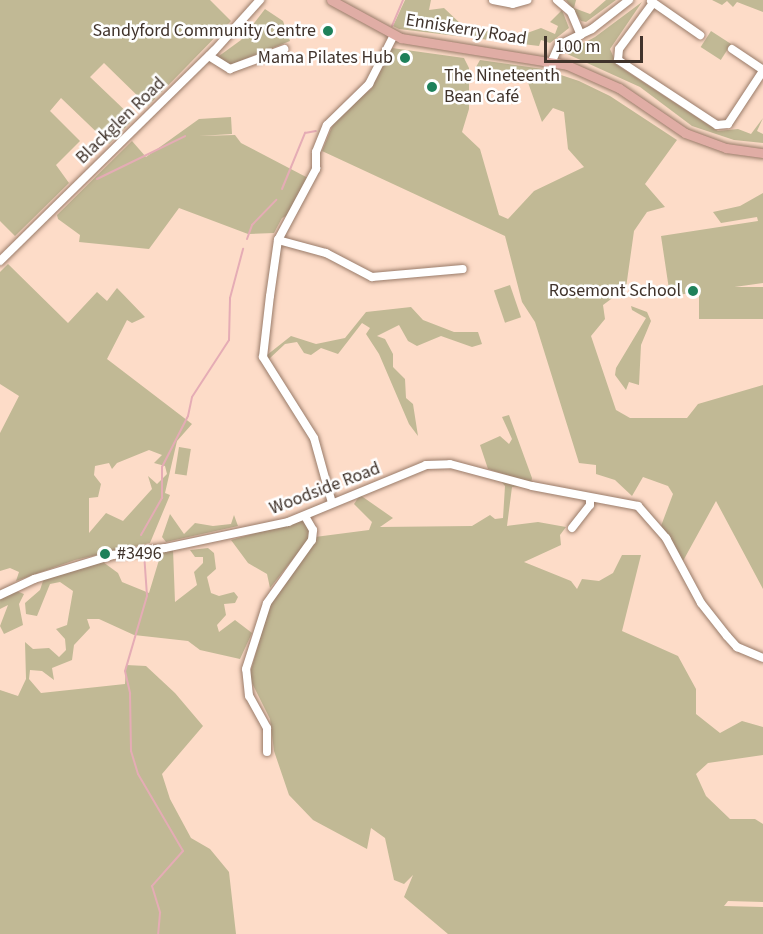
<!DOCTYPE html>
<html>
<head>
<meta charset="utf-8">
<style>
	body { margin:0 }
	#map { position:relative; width:763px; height:934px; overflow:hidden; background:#fddcc8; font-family:"Source Sans 3",sans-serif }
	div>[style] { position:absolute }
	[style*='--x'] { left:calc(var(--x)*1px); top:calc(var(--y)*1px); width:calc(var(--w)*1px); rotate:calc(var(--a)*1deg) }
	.green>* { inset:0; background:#c1b995; transform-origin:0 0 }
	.stream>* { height:2px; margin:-1px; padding:0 1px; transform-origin:1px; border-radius:1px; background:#e5acb5 }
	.roads { filter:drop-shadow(0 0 2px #997b69) drop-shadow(0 0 2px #997b69) }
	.minor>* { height:8px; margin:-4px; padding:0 4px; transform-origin:4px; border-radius:4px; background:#fff }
	.major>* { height:9px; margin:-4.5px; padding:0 4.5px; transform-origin:4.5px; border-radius:4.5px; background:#e0ada5 }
	.dots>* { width:16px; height:16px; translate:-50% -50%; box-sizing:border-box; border:3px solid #fff; border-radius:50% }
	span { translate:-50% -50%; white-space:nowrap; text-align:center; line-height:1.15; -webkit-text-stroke:5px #fff; paint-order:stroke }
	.street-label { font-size:18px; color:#40332b }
	.poi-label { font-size:18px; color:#40332b }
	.right { translate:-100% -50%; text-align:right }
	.left { translate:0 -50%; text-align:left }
	.scale { position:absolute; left:544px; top:36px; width:99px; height:27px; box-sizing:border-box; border:3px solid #40332b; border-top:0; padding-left:8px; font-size:18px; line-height:21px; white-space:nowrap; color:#40332b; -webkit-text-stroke:4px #fff; paint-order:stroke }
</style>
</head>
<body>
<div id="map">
	<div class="green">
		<i style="clip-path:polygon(0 0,210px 0,231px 21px,148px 106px,104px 63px,90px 77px,134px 119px,109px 144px,61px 98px,50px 111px,80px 141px,56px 165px,69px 183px,15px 236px,0 221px)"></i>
		<i style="clip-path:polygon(405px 0,431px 0,429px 10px,444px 8px,463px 26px,516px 37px,541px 28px,555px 34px,558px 26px,550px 22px,562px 10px,569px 28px,550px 43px,541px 40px,539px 46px,399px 29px,393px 26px)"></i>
		<i style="clip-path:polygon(566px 0,576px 0,574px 8px,590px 14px,606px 0,616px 0,586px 22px,581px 21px)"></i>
		<i style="clip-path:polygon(712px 0,763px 0,763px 12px,737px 2px,733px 7px,727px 1px,722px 5px)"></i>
		<i style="clip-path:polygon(642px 2px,610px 49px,617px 65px,718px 131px,738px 129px,751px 134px,763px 118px,757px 131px,763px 134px,763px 143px,734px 140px,692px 126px,640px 87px,565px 53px,595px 37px)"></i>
		<i style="clip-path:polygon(265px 9px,283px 21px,290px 41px,230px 65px,221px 62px,219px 56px,241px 40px)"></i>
		<i style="left:711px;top:31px;width:24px;height:19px;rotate:33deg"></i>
		<i style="clip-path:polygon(392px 48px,464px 58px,469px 68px,469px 109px,462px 132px,480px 149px,499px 215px,508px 219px,534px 191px,584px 167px,568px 149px,564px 112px,553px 108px,542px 122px,525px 74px,476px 67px,480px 60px,543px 69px,579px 81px,610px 96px,677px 140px,645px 184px,665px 207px,647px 212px,634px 231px,626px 288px,603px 305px,605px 319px,591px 336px,616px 410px,630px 418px,687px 418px,698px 404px,763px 385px,763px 589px,716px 501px,683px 561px,661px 526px,673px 494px,668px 486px,643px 477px,632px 496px,615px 480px,596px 474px,596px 465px,579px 463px,535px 322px,522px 302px,505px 236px,322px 151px,336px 117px,371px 89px)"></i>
		<i style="clip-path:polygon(231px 117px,232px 134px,199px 136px,235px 135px,241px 143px,308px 178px,290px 214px,282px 218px,274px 233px,248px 234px,179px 208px,149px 249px,79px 242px,80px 235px,58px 219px,57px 215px,132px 141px,146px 157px,199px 119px)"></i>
		<i style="clip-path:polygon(763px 193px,763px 283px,670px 296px,661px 236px,758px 221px,757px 217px,721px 223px,713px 212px,740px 206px)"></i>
		<i style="clip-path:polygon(evenodd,8px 264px,68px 323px,97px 292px,107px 301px,117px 288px,145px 317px,132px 323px,127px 320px,107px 359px,192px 424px,177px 441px,165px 493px,170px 495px,150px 543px,75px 560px,16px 581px,19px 572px,10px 568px,0 571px,0 433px,19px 396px,0 384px,0 272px,8px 264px,149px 450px,162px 455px,154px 463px,165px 466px,167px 474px,157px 484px,148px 476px,152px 489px,123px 521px,106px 513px,89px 533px,89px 498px,98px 497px,101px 484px,94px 475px,95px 466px,109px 463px,112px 469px,117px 463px,149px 450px)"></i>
		<i style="left:510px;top:285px;width:34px;height:17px;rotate:71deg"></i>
		<i style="left:763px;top:287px;width:32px;height:64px;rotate:90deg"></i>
		<i style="clip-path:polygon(631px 306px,647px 312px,651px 321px,641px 345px,639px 385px,629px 382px,626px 390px,615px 375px,616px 368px,646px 318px,632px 310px)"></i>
		<i style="clip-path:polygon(411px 307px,423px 320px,454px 332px,478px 332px,482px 344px,472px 347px,441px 336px,417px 346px,408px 341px,399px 325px,377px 336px,385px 339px,393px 354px,393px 367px,405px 379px,406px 398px,413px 404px,418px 436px,409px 424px,379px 354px,366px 334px,370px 328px,362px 323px,338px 354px,321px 348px,311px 355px,304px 353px,297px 342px,285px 344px,269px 359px,267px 355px,291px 336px,316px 344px,345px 338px,366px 312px)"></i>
		<i style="clip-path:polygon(509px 415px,532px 478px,531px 483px,488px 469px,480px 445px,500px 436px,509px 444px,512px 439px,502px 417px)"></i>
		<i style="left:179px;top:447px;width:12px;height:27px;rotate:9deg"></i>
		<i style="clip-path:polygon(501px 481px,523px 486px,512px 487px,507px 526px,538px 522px,566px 527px,560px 535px,561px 545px,524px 562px,571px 581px,577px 589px,582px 579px,599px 581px,613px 573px,622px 555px,641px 555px,622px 631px,678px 656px,696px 689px,696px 714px,720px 733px,742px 721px,763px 727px,763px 755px,708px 763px,696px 774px,706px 796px,730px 819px,755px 819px,763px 824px,763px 902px,728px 901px,724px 906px,763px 907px,763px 934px,448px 934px,404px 897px,413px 875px,404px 884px,394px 880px,385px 838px,371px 828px,367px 849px,313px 820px,289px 795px,274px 751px,270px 719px,249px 677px,269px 607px,282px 585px,315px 537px,369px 530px,372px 522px,354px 504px,360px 495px,393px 518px,380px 527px,472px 526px,490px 515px,495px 519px,503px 518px,505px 486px)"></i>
		<i style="clip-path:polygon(170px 514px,184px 534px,195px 523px,213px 526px,231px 524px,234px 515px,238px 526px,166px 542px,162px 537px)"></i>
		<i style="clip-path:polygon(303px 520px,312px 535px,270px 588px,267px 574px,248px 563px,231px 540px)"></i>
		<i style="clip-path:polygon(208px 548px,214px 553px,216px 569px,207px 577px,211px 593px,219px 596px,234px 592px,238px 597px,235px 603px,224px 604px,226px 615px,217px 625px,219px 632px,235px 620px,252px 633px,240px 659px,200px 650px,188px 641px,134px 635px,99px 619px,87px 619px,90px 628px,74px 645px,72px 660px,52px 668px,54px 680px,42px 671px,30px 670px,29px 679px,41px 693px,125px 684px,126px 665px,146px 666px,175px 693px,203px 726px,162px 774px,170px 799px,191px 838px,210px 849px,229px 872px,236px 934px,0 934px,0 690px,18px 696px,26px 679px,25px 642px,33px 649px,49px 648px,59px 657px,66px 650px,65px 639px,56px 629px,67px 625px,73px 591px,60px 582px,50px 584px,37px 616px,26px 614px,25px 603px,40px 590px,44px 578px,103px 562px,118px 573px,122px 582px,149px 593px,162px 550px,173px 549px,175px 602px,197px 585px,194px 572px,203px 563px,203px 557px,195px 557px,190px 550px)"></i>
		<i style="clip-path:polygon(14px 590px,24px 594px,19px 604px,23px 625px,4px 634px,0 626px,8px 605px,0 609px,0 597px)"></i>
	</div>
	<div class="stream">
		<i style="--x:392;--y:26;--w:28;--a:-67"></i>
		<i style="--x:97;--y:179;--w:98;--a:-26"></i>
		<i style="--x:282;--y:189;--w:61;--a:-67.7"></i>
		<i style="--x:305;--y:133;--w:11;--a:-10"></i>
		<i style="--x:247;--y:239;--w:15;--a:-70"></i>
		<i style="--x:252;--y:225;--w:35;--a:-46"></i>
		<i style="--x:141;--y:535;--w:43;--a:-60.4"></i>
		<i style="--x:162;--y:498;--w:31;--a:-90"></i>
		<i style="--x:162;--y:467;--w:57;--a:-63"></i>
		<i style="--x:188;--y:416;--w:19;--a:-78"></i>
		<i style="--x:192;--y:397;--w:68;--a:-57"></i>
		<i style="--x:229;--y:340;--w:42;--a:-88.6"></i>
		<i style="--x:230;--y:298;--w:51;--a:-75.1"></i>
		<i style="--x:144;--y:553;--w:43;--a:86"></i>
		<i style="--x:147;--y:596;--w:78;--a:106.3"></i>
		<i style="--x:125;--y:671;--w:23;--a:77"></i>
		<i style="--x:130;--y:693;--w:58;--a:89"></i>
		<i style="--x:131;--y:751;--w:24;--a:73"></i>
		<i style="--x:138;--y:774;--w:89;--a:59.7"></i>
		<i style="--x:183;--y:851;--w:47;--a:131.5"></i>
		<i style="--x:152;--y:886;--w:28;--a:73"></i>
		<i style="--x:160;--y:913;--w:21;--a:95"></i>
	</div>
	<div class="roads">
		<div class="minor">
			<i style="--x:493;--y:0;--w:20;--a:11"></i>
			<i style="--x:513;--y:4;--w:15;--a:-16"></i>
			<i style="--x:557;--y:0;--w:18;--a:41"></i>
			<i style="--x:571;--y:12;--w:25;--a:67"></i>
			<i style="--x:651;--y:1;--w:60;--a:34.8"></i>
			<i style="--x:653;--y:3;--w:57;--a:126.5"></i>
			<i style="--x:619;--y:49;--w:11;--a:95"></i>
			<i style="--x:618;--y:60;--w:118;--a:33.3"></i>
			<i style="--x:717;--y:125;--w:11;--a:-5"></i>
			<i style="--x:728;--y:124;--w:64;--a:-56.6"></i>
			<i style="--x:732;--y:49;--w:37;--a:34"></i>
			<i style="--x:209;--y:56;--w:25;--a:32"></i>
			<i style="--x:230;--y:69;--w:58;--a:-20.3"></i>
			<i style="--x:552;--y:61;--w:17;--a:-66"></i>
			<i style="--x:559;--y:45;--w:37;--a:-26"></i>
			<i style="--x:592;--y:29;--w:47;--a:-38.1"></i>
			<i style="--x:278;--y:240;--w:50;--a:15.2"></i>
			<i style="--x:326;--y:253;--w:52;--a:27.6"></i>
			<i style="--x:372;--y:277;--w:91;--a:-5"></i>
			<i style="--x:0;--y:261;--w:300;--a:-44.5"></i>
			<i style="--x:214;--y:51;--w:69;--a:-48"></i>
			<i style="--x:332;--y:503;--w:67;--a:-105.5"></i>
			<i style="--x:314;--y:438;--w:96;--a:-122.2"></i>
			<i style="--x:263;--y:357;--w:61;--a:-83.5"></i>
			<i style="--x:270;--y:296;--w:57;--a:-81.9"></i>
			<i style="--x:278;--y:240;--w:81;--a:-61.8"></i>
			<i style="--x:316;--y:169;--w:17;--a:-90"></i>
			<i style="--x:316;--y:152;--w:29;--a:-68"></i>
			<i style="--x:327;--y:125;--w:59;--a:-44.3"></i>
			<i style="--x:369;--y:84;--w:55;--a:-63"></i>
			<i style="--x:572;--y:528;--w:29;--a:-52"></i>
			<i style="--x:590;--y:505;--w:7;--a:-90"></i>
			<i style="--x:0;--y:595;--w:38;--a:-25"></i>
			<i style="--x:34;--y:579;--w:83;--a:-16.9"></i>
			<i style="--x:113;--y:555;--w:52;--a:-7.7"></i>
			<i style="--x:165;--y:548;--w:126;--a:-11.9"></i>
			<i style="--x:288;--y:522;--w:149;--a:-22.4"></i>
			<i style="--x:426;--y:465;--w:24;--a:-2"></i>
			<i style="--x:450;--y:464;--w:85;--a:15"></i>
			<i style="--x:532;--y:486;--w:108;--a:10.7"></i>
			<i style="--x:638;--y:506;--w:43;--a:48.8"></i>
			<i style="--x:666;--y:538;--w:74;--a:61.7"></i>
			<i style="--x:701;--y:603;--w:42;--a:51.8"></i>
			<i style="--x:727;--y:636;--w:15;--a:48"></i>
			<i style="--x:737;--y:647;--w:28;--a:23"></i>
			<i style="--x:267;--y:752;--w:24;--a:-90"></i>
			<i style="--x:267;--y:728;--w:37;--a:-119"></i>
			<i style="--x:249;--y:696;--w:27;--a:-96"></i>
			<i style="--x:246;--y:669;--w:69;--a:-72.3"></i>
			<i style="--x:267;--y:603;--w:77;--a:-54.5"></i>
			<i style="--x:312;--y:540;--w:10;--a:-84"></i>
			<i style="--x:313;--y:530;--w:16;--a:-120"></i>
		</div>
		<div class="major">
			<i style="--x:331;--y:0;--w:80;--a:28.5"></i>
			<i style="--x:401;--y:38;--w:168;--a:9.2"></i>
			<i style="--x:567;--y:65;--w:57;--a:23.9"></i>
			<i style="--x:619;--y:88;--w:80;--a:34.3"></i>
			<i style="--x:685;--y:133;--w:44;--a:20.1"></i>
			<i style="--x:726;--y:148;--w:37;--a:8"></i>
		</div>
	</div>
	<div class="dots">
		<i style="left:328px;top:31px;background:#1e815a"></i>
		<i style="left:405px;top:58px;background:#1e815a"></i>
		<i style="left:432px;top:87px;background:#1e815a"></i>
		<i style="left:693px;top:291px;background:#1e815a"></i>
		<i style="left:105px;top:554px;background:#1e815a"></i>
	</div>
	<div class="street-label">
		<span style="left:466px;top:30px;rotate:9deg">Enniskerry Road</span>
		<span style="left:121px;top:121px;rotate:-44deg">Blackglen Road</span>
		<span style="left:325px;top:489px;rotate:-21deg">Woodside Road</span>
	</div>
	<div class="poi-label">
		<span class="right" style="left:316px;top:31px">Sandyford Community Centre</span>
		<span class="right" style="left:393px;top:58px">Mama Pilates Hub</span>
		<span class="left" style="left:444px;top:87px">The Nineteenth<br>Bean Café</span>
		<span class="right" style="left:681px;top:291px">Rosemont School</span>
		<span class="left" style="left:117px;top:554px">#3496</span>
	</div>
	<div class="scale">100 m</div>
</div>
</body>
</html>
